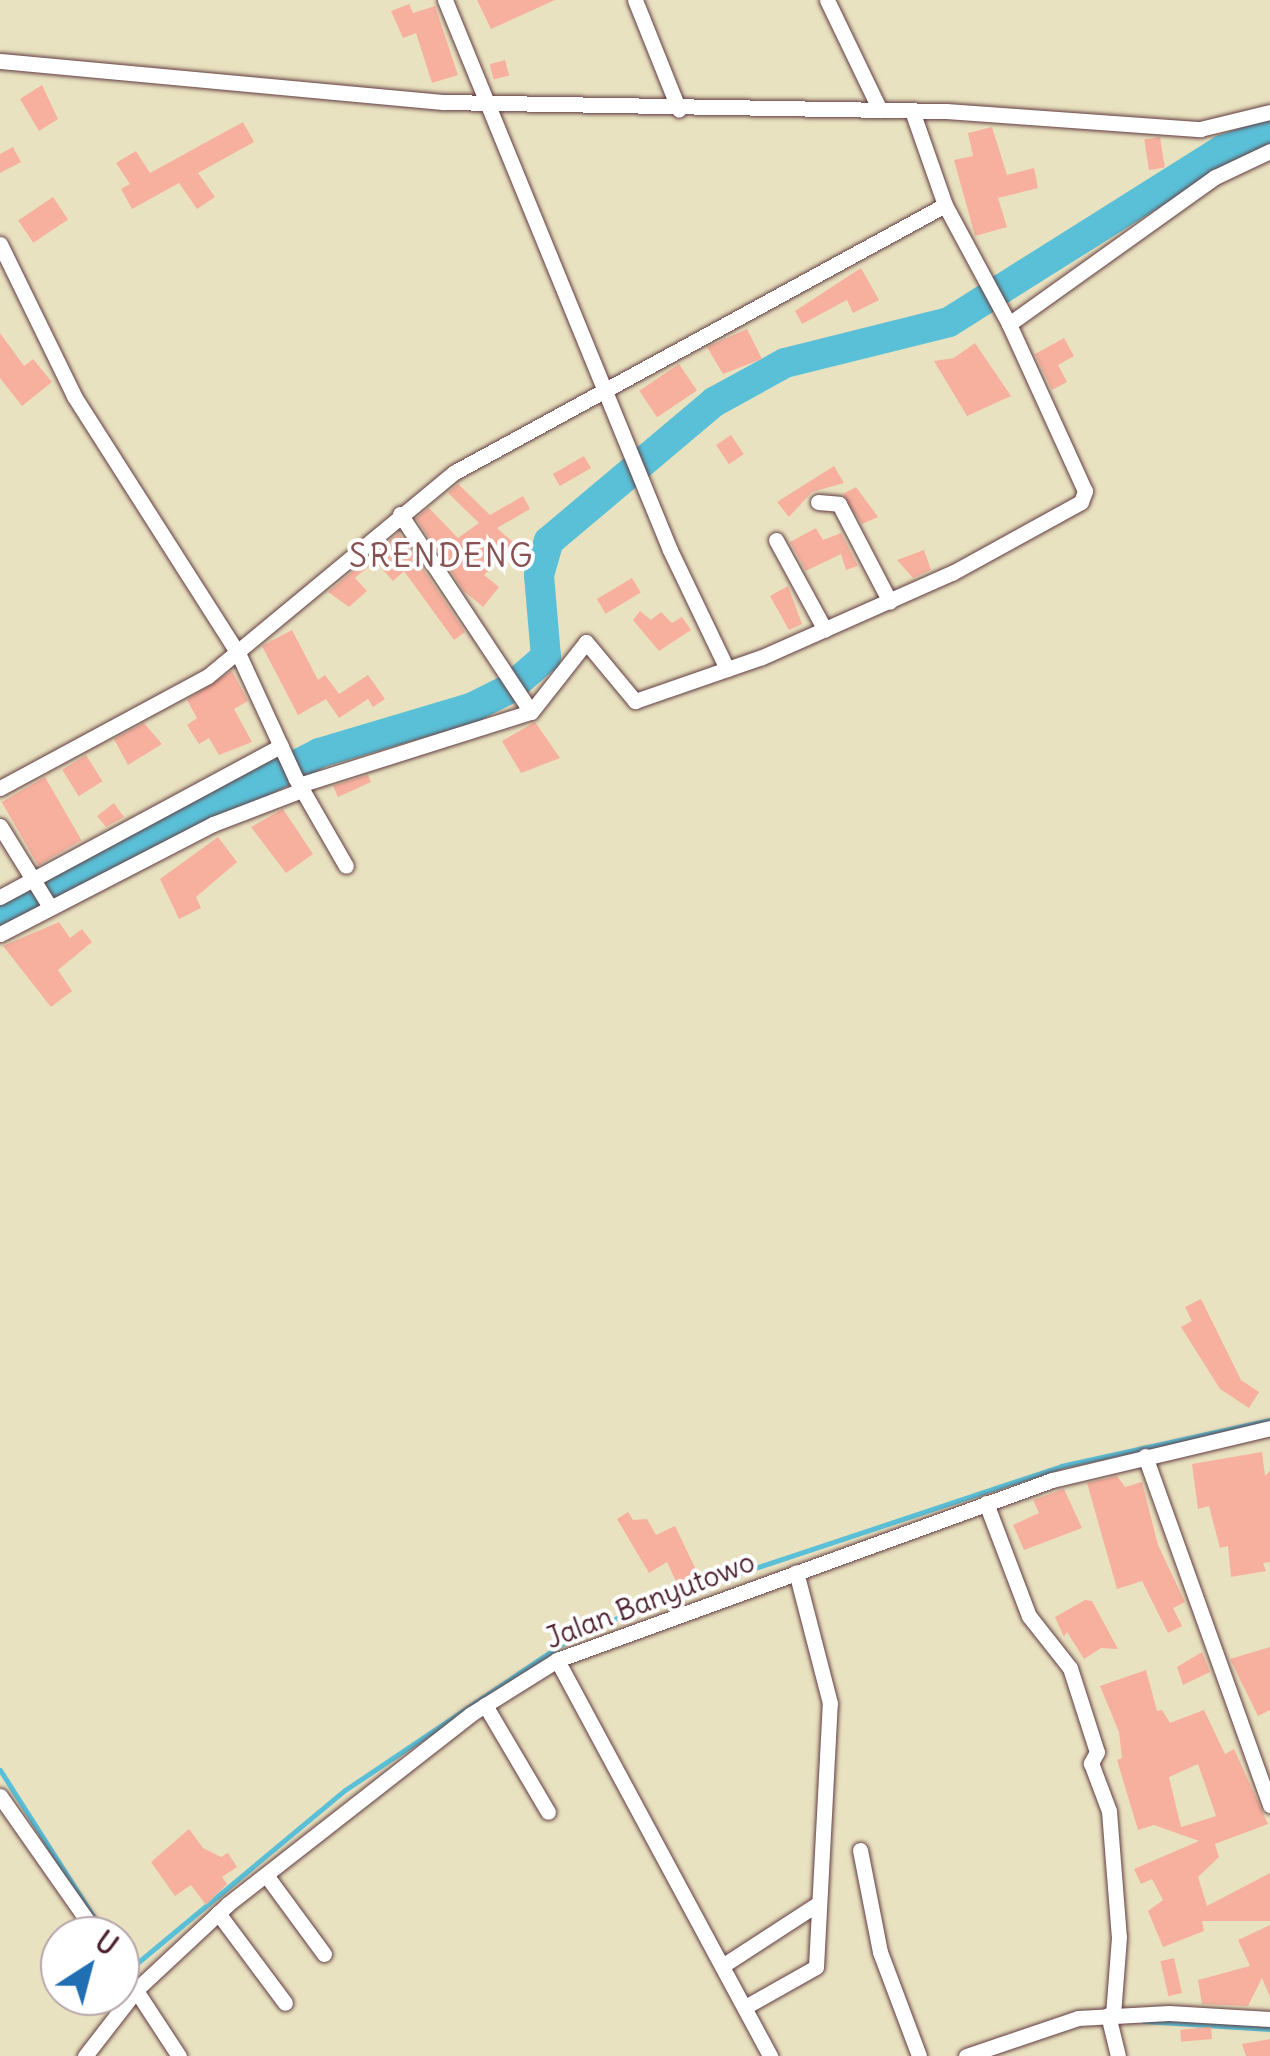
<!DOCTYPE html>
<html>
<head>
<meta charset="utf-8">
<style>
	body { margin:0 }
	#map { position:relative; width:1270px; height:2056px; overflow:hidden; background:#e9e2c0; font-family:Delius,sans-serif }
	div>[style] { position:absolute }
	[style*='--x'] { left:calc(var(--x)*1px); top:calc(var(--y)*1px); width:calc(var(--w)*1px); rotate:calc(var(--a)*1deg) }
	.stream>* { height:5px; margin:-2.5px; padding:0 2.5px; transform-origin:2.5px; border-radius:2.5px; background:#5ac0d7 }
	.river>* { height:30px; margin:-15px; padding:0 15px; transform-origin:15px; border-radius:15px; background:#5ac0d7 }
	.building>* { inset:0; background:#f7b09e; transform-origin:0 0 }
	.roads { filter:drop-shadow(0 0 2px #623c41) drop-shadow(0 0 2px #623c41) }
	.minor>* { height:15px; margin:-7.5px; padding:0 7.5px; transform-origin:7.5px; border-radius:7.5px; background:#fff }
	span { translate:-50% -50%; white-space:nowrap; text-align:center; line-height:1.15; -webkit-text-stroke:8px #fff; paint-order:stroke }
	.street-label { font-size:28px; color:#4a1f2b }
	.quarter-label { font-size:32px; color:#875253; letter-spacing:2.5px }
	.north { position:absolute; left:40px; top:1916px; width:100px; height:100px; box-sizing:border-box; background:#fff; border:2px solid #b7a5aa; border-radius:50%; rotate:36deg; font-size:28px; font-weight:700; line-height:40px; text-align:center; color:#4a1f2b }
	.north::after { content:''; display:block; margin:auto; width:35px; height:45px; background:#1f6fb2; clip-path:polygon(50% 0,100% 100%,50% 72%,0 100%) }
</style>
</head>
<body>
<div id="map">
	<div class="stream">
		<i style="--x:0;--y:1770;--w:177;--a:57.5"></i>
		<i style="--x:120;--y:1957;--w:17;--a:24"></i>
		<i style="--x:136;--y:1964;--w:272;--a:-39.8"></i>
		<i style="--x:345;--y:1790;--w:278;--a:-33.9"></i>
		<i style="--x:576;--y:1635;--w:103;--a:-22.3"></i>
		<i style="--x:671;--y:1596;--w:411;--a:-18.4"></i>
		<i style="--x:1061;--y:1466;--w:214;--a:-12.4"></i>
		<i style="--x:1144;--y:2021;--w:126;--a:3.6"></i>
	</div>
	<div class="river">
		<i style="--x:0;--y:915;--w:358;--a:-26.9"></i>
		<i style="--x:319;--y:753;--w:161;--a:-16.6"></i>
		<i style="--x:473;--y:707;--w:40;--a:-26.6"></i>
		<i style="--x:509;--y:689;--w:49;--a:-40.9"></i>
		<i style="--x:546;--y:657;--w:82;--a:-94.9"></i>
		<i style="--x:539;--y:575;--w:35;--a:-74"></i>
		<i style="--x:549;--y:541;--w:216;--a:-40.1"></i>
		<i style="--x:714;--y:402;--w:81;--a:-28.8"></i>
		<i style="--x:785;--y:363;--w:169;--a:-14"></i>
		<i style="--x:949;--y:322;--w:323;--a:-32.2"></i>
		<i style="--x:1222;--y:150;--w:51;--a:-18.4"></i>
	</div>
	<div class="building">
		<i style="clip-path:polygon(477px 0,555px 0,491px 29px)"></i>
		<i style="clip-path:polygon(409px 4px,413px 13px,435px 6px,458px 75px,432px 83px,416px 33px,403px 38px,391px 11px)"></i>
		<i style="left:505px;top:60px;width:16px;height:16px;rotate:75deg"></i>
		<i style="clip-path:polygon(42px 85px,58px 119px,39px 131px,20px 99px)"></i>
		<i style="clip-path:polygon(243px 122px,254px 142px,198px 173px,215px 197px,197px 209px,179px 183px,132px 209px,121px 189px,130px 184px,116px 163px,136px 151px,150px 173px)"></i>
		<i style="clip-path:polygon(992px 127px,1007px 175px,1034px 168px,1038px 188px,998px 198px,1007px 227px,975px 236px,954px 160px,973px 156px,968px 133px)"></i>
		<i style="left:1160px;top:137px;width:31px;height:16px;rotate:81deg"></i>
		<i style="clip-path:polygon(13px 147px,21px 162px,0 173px,0 154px)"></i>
		<i style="left:53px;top:197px;width:27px;height:42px;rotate:56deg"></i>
		<i style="clip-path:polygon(861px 268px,879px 300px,853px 313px,847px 300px,802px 324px,795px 311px)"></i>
		<i style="clip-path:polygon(747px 329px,762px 359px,723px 374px,707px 347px)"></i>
		<i style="clip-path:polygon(0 333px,24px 366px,33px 359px,52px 382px,22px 406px,0 378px)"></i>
		<i style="clip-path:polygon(1064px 338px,1074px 356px,1058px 365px,1067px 382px,1052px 390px,1035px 354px)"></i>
		<i style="clip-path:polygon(975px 343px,1011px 396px,967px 416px,934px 361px,954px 358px)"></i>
		<i style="left:679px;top:364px;width:32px;height:48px;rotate:56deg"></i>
		<i style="left:731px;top:435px;width:23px;height:18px;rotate:56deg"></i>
		<i style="left:584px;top:456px;width:14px;height:36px;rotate:60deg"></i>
		<i style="clip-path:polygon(834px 466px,844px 483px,812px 492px,789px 517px,777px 502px)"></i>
		<i style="clip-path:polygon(458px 484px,490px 515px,523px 496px,530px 509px,497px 528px,516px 545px,484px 575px,499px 587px,483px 607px,464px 591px,416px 518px,429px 508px,458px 538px,479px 523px,448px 493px)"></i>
		<i style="clip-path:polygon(856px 487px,878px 517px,862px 524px,843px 494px)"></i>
		<i style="clip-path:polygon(816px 528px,823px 540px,841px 533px,858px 566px,846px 570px,841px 554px,806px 571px,790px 542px)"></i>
		<i style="clip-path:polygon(399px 533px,465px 632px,454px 640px,404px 571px,393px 581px,375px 561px,355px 578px,367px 591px,349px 607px,328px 592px)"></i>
		<i style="clip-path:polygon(924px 550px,931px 570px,913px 578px,897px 560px)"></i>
		<i style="left:632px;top:578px;width:17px;height:41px;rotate:59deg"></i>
		<i style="clip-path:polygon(788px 586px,802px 624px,789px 630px,770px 596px)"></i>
		<i style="clip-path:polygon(640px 611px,651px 620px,661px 612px,672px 623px,682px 617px,691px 630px,659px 651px,633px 620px)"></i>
		<i style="clip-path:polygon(292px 630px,318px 680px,325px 675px,339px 694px,368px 675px,385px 699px,373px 707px,368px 699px,339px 718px,326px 699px,298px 715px,262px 646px)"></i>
		<i style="clip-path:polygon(232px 671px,248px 701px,234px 709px,252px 742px,219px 755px,209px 738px,199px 744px,187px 725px,197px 718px,187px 700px)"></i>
		<i style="clip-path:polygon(535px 722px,560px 758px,521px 773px,502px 741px)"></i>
		<i style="clip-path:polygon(144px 723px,162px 744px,128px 765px,114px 739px)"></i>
		<i style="left:86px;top:755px;width:31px;height:28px;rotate:58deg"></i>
		<i style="clip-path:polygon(368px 775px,371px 782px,338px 797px,333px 786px)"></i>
		<i style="left:45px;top:777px;width:73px;height:50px;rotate:60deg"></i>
		<i style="clip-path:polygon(114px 803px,124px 817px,106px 827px,97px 816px)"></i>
		<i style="clip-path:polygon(283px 809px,313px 854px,286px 873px,251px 827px)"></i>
		<i style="clip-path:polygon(218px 837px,237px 862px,196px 897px,201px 908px,179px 919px,160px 879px)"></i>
		<i style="clip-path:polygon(59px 922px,70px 938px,82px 929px,92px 942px,58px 970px,72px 991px,51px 1007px,3px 946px)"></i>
		<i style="clip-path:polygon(1201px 1299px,1241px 1380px,1259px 1392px,1249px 1408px,1220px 1389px,1181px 1327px,1192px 1321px,1185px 1307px)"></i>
		<i style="clip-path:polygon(1262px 1452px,1265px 1476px,1270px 1471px,1270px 1562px,1263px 1563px,1266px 1571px,1231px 1577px,1228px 1546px,1220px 1548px,1209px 1506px,1198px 1509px,1192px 1464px)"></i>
		<i style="clip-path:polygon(1117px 1476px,1125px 1487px,1142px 1482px,1158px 1545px,1185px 1602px,1173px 1608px,1182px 1626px,1168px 1633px,1142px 1581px,1117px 1589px,1087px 1483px)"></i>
		<i style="clip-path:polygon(1064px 1489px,1082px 1528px,1024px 1550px,1013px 1525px,1039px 1513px,1033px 1500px)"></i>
		<i style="clip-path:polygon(628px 1512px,633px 1520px,647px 1519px,656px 1535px,675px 1526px,699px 1576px,678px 1586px,667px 1562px,649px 1573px,617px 1519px)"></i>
		<i style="clip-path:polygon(1085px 1600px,1092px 1601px,1118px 1649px,1101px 1648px,1084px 1659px,1067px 1632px,1064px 1637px,1055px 1617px)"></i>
		<i style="clip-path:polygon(1270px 1647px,1270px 1710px,1258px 1716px,1230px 1659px)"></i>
		<i style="clip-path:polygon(1202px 1652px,1210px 1672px,1183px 1685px,1177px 1667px)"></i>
		<i style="clip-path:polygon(evenodd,1146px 1670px,1157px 1711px,1162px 1710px,1170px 1723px,1204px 1710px,1225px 1754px,1234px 1749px,1268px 1824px,1215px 1844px,1219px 1857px,1198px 1877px,1207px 1906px,1270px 1873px,1270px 1921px,1202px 1921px,1204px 1931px,1163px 1947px,1148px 1911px,1163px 1900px,1152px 1879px,1141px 1884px,1134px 1869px,1199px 1841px,1154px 1825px,1138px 1830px,1117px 1760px,1122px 1758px,1119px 1732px,1100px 1686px,1146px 1670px,1198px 1764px,1216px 1816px,1181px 1827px,1169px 1777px,1198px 1764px)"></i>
		<i style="clip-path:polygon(189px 1829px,203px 1848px,221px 1857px,228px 1853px,237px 1867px,222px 1877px,227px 1884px,206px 1905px,191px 1885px,175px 1896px,151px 1862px)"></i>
		<i style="clip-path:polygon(1270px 1925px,1270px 1997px,1262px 1978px,1248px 2006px,1202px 2004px,1198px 1980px,1250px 1966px,1238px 1940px)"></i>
		<i style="left:1174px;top:1958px;width:36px;height:14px;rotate:77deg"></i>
		<i style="left:1211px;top:2027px;width:12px;height:31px;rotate:85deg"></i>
		<i style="clip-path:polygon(1270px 2039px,1270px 2056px,1246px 2056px,1242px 2044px)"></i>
	</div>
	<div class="roads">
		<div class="minor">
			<i style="--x:445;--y:0;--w:594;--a:67.75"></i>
			<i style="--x:670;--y:550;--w:132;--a:64.4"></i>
			<i style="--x:635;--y:0;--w:118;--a:68.2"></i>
			<i style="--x:827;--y:0;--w:122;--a:64.3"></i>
			<i style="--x:0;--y:61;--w:445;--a:5.3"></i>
			<i style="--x:443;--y:102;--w:503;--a:1.03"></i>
			<i style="--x:946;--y:111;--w:255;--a:4.1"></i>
			<i style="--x:1200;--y:129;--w:72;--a:-13.7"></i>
			<i style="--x:0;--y:244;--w:169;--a:64"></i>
			<i style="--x:74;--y:396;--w:305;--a:57.5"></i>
			<i style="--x:238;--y:653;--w:139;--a:65.3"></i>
			<i style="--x:296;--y:779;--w:100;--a:60.1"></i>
			<i style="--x:1009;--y:324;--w:253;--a:-35.5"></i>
			<i style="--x:1215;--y:177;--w:61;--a:-25.3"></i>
			<i style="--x:818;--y:502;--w:21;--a:5"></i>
			<i style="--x:839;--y:504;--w:110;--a:62.5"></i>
			<i style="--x:400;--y:514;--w:237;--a:56.5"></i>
			<i style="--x:776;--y:540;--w:102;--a:61.4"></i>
			<i style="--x:299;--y:785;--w:243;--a:-17.5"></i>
			<i style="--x:531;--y:712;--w:89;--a:-51.8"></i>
			<i style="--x:586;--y:642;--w:77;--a:50.3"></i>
			<i style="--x:635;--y:701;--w:134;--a:-19.1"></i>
			<i style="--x:762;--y:657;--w:208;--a:-23.9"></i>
			<i style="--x:952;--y:573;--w:147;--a:-28.8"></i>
			<i style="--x:1081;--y:502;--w:12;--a:-70"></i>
			<i style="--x:1085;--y:491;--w:183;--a:-114.5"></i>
			<i style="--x:1009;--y:324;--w:135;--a:-118.3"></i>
			<i style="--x:945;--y:205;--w:100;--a:-109.3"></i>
			<i style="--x:0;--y:788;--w:236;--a:-28.3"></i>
			<i style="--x:208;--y:676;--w:320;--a:-39.6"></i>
			<i style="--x:455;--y:472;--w:558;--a:-28.59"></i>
			<i style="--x:0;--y:826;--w:95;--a:58.3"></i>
			<i style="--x:0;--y:897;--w:319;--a:-28.3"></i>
			<i style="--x:0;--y:934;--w:240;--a:-27.3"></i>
			<i style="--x:213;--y:824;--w:95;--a:-20.9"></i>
			<i style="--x:1145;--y:1456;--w:371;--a:70.3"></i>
			<i style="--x:986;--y:1503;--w:121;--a:69.2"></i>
			<i style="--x:1029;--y:1616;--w:66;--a:51.7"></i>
			<i style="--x:1070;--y:1668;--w:88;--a:72.2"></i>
			<i style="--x:1097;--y:1752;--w:13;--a:119"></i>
			<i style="--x:1091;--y:1763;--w:51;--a:69.4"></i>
			<i style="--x:1109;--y:1811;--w:126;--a:85.5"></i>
			<i style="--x:1119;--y:1937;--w:78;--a:94.4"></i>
			<i style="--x:557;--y:1660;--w:450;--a:61.7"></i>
			<i style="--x:485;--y:1705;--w:124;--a:59.5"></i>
			<i style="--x:0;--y:1796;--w:171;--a:55"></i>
			<i style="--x:860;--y:1850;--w:104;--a:78.9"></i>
			<i style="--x:880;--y:1952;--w:111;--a:69.4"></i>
			<i style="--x:266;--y:1875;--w:98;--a:53.7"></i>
			<i style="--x:218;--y:1913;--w:112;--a:53.3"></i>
			<i style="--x:120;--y:1966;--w:108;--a:56.8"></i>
			<i style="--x:722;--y:1966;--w:112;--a:-33"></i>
			<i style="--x:745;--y:2007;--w:81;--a:-29.4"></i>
			<i style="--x:816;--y:1967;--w:264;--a:-87"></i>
			<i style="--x:830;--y:1703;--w:135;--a:-104.5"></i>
			<i style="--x:1108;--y:2015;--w:42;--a:76.3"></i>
			<i style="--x:85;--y:2056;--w:85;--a:-52.2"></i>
			<i style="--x:137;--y:1989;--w:125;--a:-43"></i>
			<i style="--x:228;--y:1904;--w:308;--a:-38"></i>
			<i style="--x:471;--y:1714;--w:102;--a:-32.1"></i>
			<i style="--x:557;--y:1660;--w:527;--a:-19.98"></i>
			<i style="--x:1052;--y:1480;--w:224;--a:-13.4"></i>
			<i style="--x:966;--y:2056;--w:118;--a:-18.7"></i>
			<i style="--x:1078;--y:2018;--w:91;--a:-3.1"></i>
			<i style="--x:1169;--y:2013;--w:101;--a:3.4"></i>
		</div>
	</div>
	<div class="street-label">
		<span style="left:650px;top:1600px;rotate:-21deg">Jalan Banyutowo</span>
	</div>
	<div class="quarter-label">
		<span style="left:442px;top:556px">SRENDENG</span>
	</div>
	<div class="north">U</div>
</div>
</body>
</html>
